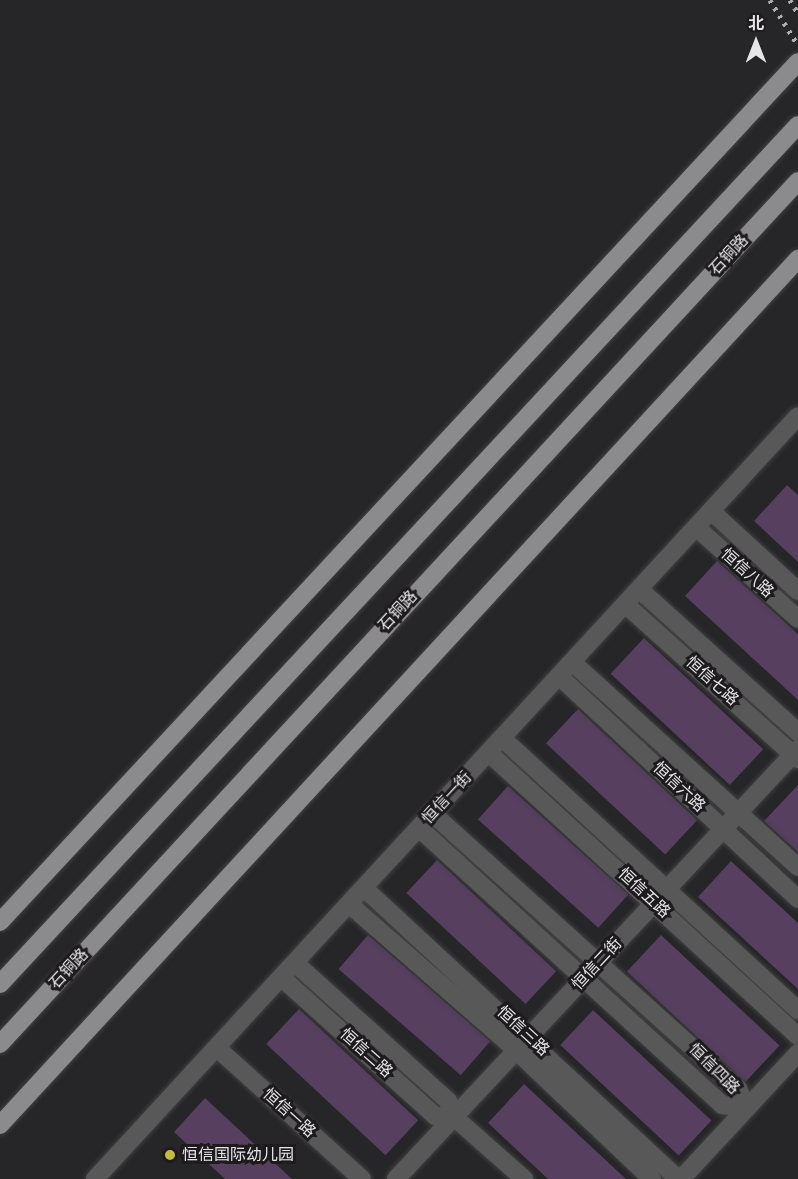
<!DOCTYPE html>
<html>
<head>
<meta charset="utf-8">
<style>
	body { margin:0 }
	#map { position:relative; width:798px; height:1179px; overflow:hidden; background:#262527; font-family:Poppins,"Noto Sans SC",sans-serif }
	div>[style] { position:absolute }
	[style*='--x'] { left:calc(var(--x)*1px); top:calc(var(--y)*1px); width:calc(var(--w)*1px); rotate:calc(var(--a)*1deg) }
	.building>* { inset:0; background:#563f5f; transform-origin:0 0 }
	.roads { filter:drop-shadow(0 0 2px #414042) drop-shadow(0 0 2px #414042) }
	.minor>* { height:18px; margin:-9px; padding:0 9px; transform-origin:9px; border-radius:9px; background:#595859 }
	.major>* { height:18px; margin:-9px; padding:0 9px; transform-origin:9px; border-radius:9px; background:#8b8a8c }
	.rail>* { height:4.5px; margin-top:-2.25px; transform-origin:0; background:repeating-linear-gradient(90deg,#aeadaf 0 3px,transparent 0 9px) }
	.dots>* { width:16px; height:16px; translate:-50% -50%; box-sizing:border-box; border:3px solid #1d1b1d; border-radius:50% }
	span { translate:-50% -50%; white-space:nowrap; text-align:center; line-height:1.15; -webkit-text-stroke:6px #1d1b1d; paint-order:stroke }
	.street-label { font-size:16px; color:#e6e5e7 }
	.poi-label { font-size:16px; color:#e6e5e7 }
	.left { translate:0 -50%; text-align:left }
	.north { position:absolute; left:726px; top:12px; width:60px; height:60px; -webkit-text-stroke:4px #1d1b1d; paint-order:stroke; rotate:0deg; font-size:16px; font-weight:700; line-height:24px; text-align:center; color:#e6e5e7 }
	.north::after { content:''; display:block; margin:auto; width:21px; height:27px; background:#e6e5e7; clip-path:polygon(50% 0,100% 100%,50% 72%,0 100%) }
</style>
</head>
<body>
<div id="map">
	<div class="building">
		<i style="clip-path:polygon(787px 485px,798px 495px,798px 562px,754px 521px)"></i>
		<i style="clip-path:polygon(717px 561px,798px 634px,798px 700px,685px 596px)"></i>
		<i style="left:644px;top:638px;width:163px;height:49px;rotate:43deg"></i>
		<i style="left:578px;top:709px;width:163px;height:47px;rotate:43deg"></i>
		<i style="clip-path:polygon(798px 785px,798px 852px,764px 821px)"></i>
		<i style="left:508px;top:786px;width:162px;height:45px;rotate:42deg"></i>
		<i style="left:437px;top:860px;width:163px;height:45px;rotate:43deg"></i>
		<i style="clip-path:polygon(731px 861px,798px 923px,798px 989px,698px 897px)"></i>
		<i style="left:368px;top:935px;width:162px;height:45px;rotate:41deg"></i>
		<i style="left:661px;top:935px;width:162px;height:50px;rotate:43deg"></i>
		<i style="left:299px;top:1009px;width:163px;height:48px;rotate:43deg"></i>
		<i style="left:593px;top:1010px;width:162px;height:48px;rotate:43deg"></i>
		<i style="clip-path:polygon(524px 1084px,626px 1179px,548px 1179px,488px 1123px)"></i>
		<i style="clip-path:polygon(205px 1098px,292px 1179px,225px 1179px,174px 1132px)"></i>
	</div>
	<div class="roads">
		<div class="minor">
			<i style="--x:711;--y:511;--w:118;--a:42.6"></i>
			<i style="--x:696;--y:527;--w:137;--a:42"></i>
			<i style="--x:639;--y:589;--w:214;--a:42"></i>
			<i style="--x:625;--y:604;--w:232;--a:41.9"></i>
			<i style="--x:572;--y:662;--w:305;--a:42.2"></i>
			<i style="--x:559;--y:676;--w:327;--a:43"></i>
			<i style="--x:502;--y:738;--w:402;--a:42.6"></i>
			<i style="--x:489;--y:753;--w:419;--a:42.5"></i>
			<i style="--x:433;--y:814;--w:411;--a:42"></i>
			<i style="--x:738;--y:1089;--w:21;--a:65"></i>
			<i style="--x:419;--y:828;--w:411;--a:42.4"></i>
			<i style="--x:722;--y:1105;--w:25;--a:7"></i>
			<i style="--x:364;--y:888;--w:428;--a:42.8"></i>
			<i style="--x:349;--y:904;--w:208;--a:41.1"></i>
			<i style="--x:506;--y:1041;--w:201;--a:43.4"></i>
			<i style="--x:295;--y:963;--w:206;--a:42"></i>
			<i style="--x:448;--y:1101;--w:17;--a:69"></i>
			<i style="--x:454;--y:1117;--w:94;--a:41.5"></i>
			<i style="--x:282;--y:978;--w:206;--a:42"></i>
			<i style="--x:435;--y:1116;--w:19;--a:3"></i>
			<i style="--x:217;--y:1048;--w:195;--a:42.1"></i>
			<i style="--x:95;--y:1179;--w:1037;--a:-47.34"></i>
			<i style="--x:396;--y:1179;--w:589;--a:-46.93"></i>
			<i style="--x:681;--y:1179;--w:172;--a:-47.1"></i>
		</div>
		<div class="major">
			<i style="--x:0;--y:922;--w:1173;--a:-47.14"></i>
			<i style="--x:0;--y:984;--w:1172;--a:-47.11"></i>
			<i style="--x:0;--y:1044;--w:1175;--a:-47.24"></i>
			<i style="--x:0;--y:1125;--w:1178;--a:-47.34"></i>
		</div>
	</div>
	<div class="rail">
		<i style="--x:770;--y:0;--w:53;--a:58.1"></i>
		<i style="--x:790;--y:0;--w:15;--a:58"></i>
	</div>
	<div class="dots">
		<i style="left:170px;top:1155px;background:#c5bc3d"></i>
	</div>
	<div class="street-label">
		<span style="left:729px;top:255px;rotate:-47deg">石铜路</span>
		<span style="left:747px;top:573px;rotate:42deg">恒信八路</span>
		<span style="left:398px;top:611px;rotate:-47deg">石铜路</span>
		<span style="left:712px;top:681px;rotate:42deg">恒信七路</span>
		<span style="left:679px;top:787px;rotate:43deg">恒信六路</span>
		<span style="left:447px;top:798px;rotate:-47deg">恒信一街</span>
		<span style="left:644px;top:893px;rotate:43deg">恒信五路</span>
		<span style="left:597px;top:964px;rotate:-47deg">恒信二街</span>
		<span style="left:69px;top:969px;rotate:-47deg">石铜路</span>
		<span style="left:523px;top:1031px;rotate:43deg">恒信三路</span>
		<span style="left:366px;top:1053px;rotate:42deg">恒信二路</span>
		<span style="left:714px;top:1069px;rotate:45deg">恒信四路</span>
		<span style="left:289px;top:1113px;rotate:42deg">恒信一路</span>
	</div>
	<div class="poi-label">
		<span class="left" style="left:182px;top:1155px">恒信国际幼儿园</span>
	</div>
	<div class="north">北</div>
</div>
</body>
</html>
